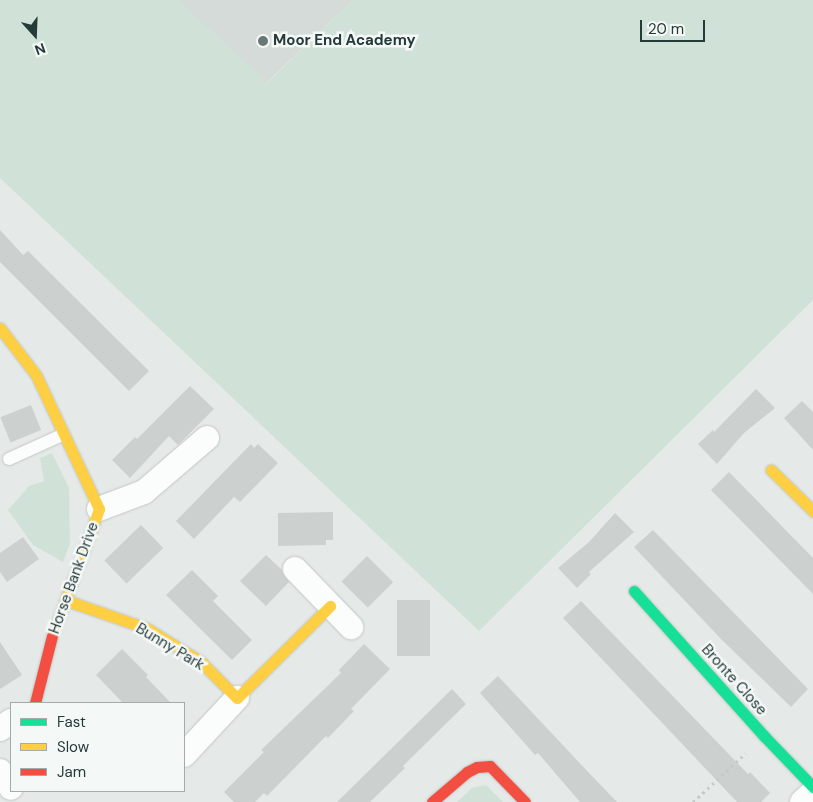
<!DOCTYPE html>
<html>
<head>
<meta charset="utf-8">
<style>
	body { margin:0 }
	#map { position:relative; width:813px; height:802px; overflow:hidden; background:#e5eae8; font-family:"DM Sans",sans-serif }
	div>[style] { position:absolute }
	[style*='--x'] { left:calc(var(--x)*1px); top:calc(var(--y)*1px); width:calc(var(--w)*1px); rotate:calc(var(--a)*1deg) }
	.built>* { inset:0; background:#d4dbd8 }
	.green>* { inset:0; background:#d0e2d8 }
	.building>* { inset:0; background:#ccd1d0; transform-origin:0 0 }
	.path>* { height:3px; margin-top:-1.5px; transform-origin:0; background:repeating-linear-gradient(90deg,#c2cac8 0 2.5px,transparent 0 6.5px) }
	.roads { filter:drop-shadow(0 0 1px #c2c7c5) drop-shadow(0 0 1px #c2c7c5) }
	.lane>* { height:12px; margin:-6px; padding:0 6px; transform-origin:6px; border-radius:6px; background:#fbfcfc }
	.street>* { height:24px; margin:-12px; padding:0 12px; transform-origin:12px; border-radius:12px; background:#fbfcfc }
	.fast>* { height:11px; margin:-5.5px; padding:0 5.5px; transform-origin:5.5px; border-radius:5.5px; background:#16e098 }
	.slow>* { height:11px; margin:-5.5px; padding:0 5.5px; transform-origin:5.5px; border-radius:5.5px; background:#ffcf43 }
	.jam>* { height:11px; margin:-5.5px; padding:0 5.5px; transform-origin:5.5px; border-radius:5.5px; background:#f24e42 }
	.dots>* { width:14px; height:14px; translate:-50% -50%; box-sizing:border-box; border:2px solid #f4f8f7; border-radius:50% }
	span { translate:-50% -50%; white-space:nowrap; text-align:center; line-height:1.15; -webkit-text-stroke:5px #f4f8f7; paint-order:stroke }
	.poi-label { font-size:15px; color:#253b39; font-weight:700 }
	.left { translate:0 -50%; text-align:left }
	.street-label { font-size:15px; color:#253b39 }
	.legend { position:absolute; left:10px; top:702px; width:175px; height:90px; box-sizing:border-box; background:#f4f8f7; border:1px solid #a1acab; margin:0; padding:6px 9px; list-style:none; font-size:15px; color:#253b39 }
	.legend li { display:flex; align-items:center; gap:10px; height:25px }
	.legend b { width:25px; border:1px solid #a1acab }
	.north { position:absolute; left:10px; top:10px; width:50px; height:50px; -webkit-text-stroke:4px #f4f8f7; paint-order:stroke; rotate:160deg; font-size:14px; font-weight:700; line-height:20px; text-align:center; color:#253b39 }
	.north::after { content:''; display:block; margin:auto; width:18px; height:22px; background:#253b39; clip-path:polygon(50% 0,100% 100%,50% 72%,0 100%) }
	.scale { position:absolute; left:640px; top:20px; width:65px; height:22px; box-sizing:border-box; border:2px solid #253b39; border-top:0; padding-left:6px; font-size:15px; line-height:18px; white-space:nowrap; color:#253b39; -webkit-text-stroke:4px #f4f8f7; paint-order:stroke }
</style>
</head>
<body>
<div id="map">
	<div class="built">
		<i style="clip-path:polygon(174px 0,353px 0,263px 86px)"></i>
	</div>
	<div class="green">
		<i style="clip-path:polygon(0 0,178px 0,267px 83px,353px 0,813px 0,813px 300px,479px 631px,0 178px)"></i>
		<i style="clip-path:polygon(52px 453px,69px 488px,70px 544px,63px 562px,33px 545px,8px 510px,29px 486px,44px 481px,40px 458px)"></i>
		<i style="clip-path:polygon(486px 785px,503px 802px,457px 802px,472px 788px)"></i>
	</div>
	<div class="building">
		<i style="clip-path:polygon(0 230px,23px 255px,28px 251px,149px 371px,129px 391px,0 262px)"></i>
		<i style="clip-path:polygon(190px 386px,214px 409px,178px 445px,169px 436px,130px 478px,112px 460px,135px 437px,137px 439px)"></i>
		<i style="clip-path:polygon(756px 389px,775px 408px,744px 433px,717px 464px,698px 444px,713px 430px,714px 432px)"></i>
		<i style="clip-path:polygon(802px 401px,813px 412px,813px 450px,784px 418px)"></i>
		<i style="left:31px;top:405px;width:27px;height:33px;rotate:68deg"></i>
		<i style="clip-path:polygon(251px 444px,254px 448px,258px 444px,278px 463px,240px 502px,234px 497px,194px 539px,176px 521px)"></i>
		<i style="clip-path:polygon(729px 472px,813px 558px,813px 594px,711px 490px)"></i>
		<i style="clip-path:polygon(333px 512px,333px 540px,326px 540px,326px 545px,278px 546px,278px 513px)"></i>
		<i style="clip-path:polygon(615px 513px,634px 532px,589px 572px,591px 574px,577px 588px,558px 568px,589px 542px)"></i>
		<i style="left:141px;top:525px;width:32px;height:51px;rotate:46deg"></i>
		<i style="clip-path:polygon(653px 530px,808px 689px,791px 707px,722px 640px,634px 547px)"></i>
		<i style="clip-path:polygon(23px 537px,39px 559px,7px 582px,0 572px,0 553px)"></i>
		<i style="clip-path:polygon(266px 555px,282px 570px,289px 582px,266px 606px,240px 581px)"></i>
		<i style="left:367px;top:556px;width:37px;height:36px;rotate:45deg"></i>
		<i style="clip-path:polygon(192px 570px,218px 596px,213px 601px,252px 640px,232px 660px,166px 595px)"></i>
		<i style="left:397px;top:600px;width:33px;height:56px"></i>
		<i style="clip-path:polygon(581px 601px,748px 774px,750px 772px,770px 793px,761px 802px,737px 802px,563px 618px)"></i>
		<i style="clip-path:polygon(0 642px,22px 675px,0 689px)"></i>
		<i style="clip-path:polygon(364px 644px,390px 669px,351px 709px,354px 711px,328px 738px,326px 736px,267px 796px,264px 793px,255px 802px,234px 802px,224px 792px,264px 752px,261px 750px,341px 673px,339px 670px)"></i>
		<i style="clip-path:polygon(122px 649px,148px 675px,146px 677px,171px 703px,123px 703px,96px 675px)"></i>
		<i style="clip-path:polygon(498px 676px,590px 774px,617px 802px,580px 802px,538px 753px,535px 755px,480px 693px)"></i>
		<i style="clip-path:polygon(452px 689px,466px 704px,403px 766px,405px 768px,370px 802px,337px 802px)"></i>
	</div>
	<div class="path">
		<i style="--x:693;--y:802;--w:72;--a:-42.8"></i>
	</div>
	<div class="roads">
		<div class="lane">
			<i style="--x:9;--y:459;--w:60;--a:-24.4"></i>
		</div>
		<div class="street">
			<i style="--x:99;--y:509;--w:48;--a:-20.7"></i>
			<i style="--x:144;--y:492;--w:83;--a:-40.6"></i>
			<i style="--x:295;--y:569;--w:81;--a:46"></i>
			<i style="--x:0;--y:729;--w:14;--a:-36"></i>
			<i style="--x:184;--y:755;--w:78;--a:-47.1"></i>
			<i style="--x:0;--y:771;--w:20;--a:57"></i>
			<i style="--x:802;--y:802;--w:15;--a:-42"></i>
		</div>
		<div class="fast">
			<i style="--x:634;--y:591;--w:195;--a:48.1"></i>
			<i style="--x:764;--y:736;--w:71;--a:46.1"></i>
		</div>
		<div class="slow">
			<i style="--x:0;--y:328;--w:59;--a:52.5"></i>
			<i style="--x:36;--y:375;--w:148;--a:64.8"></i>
			<i style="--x:99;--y:509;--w:135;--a:110.3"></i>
			<i style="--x:771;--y:470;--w:59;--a:44.3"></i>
			<i style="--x:65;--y:600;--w:86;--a:19.1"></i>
			<i style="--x:146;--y:628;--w:63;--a:31.4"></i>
			<i style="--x:200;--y:661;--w:52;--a:45"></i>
			<i style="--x:237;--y:698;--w:131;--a:-44.7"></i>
		</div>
		<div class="jam">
			<i style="--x:35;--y:703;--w:69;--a:-75.8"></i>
			<i style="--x:432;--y:802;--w:46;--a:-40.6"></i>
			<i style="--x:467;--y:772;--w:11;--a:-27"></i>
			<i style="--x:477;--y:767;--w:13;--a:-4"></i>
			<i style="--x:490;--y:766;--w:50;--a:45.8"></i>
		</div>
	</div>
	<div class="dots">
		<i style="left:263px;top:41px;background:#687876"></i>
	</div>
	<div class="poi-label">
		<span class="left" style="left:273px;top:41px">Moor End Academy</span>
	</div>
	<div class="street-label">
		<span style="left:74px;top:578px;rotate:-70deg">Horse Bank Drive</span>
		<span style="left:170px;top:647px;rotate:31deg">Bunny Park</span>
		<span style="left:734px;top:680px;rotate:48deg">Bronte Close</span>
	</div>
	<ul class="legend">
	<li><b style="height:6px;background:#16e098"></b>Fast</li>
	<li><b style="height:6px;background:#ffcf43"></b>Slow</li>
	<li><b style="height:6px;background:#f24e42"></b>Jam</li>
	</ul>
	<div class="north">N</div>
	<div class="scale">20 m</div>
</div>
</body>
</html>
